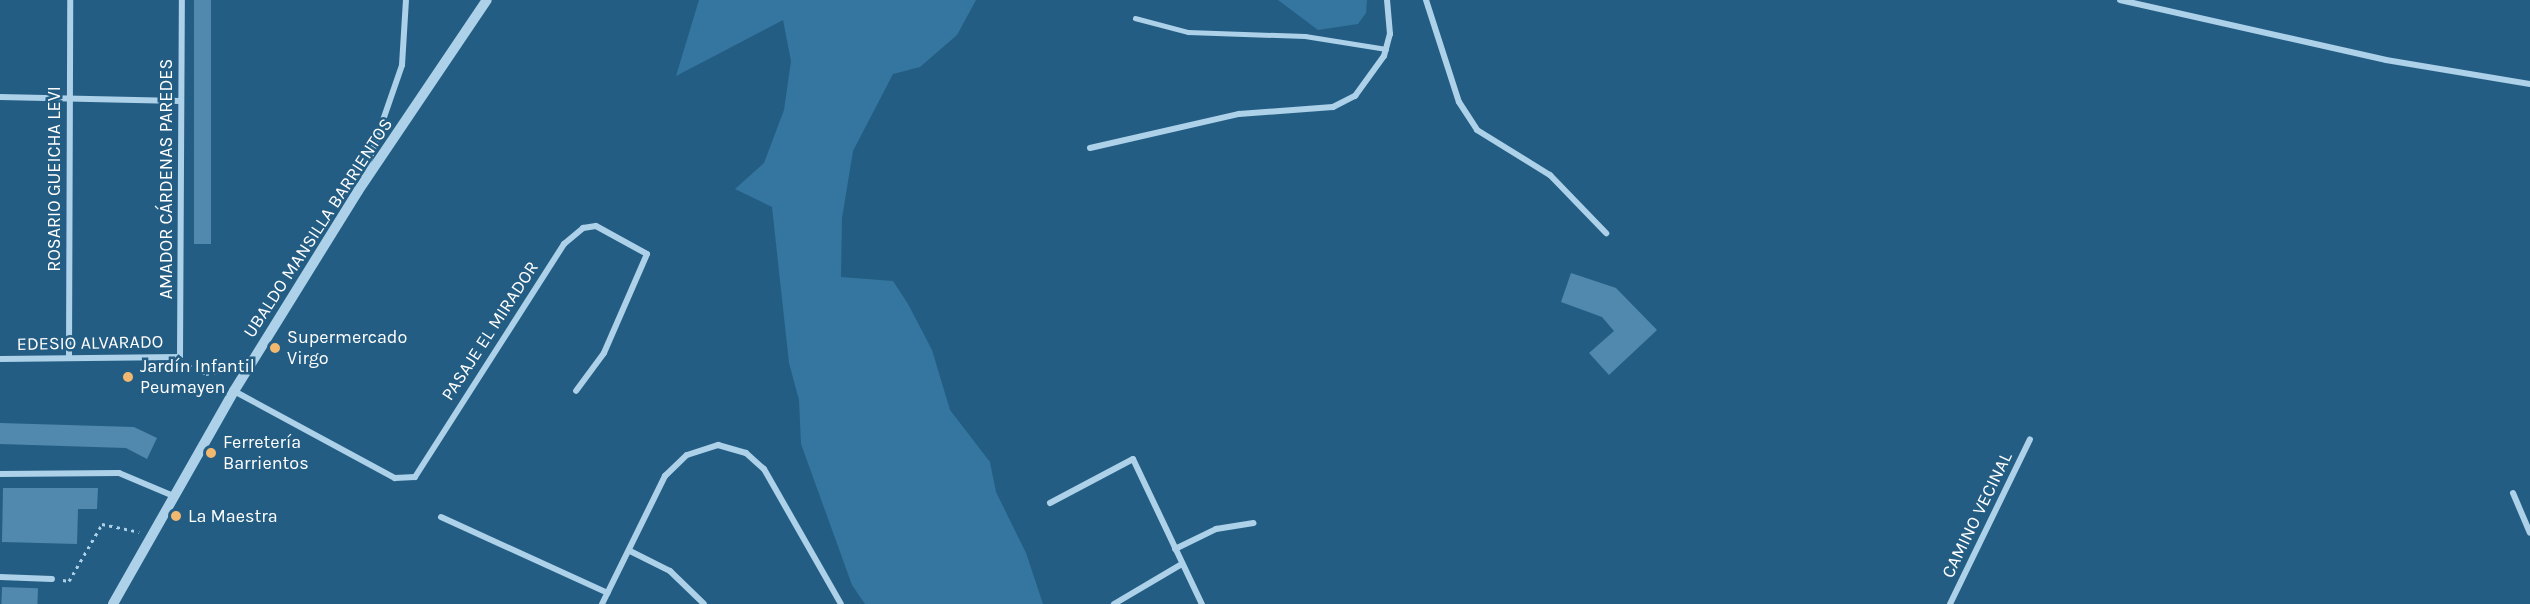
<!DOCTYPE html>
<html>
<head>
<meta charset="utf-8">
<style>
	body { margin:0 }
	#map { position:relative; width:2530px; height:604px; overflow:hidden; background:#245d83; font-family:Karla,sans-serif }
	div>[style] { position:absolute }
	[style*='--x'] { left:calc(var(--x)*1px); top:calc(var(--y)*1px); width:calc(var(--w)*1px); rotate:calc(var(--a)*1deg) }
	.green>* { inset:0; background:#34769f }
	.building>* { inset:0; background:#5089ad; transform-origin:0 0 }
	.path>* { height:3px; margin-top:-1.5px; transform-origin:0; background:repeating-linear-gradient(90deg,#acd1e8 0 3px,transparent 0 7.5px) }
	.service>* { height:4.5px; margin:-2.25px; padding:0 2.25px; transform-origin:2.25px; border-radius:2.25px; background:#acd1e8 }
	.minor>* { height:6px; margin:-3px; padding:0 3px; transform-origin:3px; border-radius:3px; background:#acd1e8 }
	.tertiary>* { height:10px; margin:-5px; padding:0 5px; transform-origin:5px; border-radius:5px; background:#acd1e8 }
	.dots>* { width:16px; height:16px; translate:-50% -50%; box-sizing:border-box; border:3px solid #245d83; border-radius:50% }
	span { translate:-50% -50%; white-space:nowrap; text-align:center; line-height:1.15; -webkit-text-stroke:5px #245d83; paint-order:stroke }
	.street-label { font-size:18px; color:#fff }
	.poi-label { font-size:18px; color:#fff }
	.left { translate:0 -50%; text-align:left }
</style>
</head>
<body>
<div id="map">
	<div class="green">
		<i style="clip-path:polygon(699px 0,976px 0,957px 35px,920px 67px,893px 74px,853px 151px,842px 218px,841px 277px,893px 281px,908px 304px,932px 350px,950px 410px,990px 462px,996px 492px,1026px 553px,1043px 604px,865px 604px,852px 585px,801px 444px,799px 400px,789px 363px,772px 207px,735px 189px,764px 163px,784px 110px,791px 61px,783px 20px,676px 76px)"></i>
		<i style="clip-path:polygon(1278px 0,1367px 0,1366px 13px,1358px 24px,1318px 30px)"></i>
	</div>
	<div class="building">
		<i style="left:194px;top:0;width:17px;height:244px"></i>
		<i style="clip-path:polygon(1571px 273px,1616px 288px,1657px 330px,1609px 375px,1589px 353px,1614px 331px,1602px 317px,1561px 302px)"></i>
		<i style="clip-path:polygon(0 423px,134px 427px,157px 438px,147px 459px,126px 448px,0 444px)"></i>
		<i style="clip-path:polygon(3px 488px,98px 488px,97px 509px,78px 509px,77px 544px,2px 542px)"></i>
		<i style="left:2px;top:587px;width:36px;height:17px;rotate:2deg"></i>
	</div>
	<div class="path">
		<i style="--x:189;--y:365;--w:19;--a:28"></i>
		<i style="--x:206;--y:374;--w:25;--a:-11"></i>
		<i style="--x:63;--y:580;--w:6;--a:9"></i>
		<i style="--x:69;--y:581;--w:66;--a:-59.9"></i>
		<i style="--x:102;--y:524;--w:38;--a:12"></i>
	</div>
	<div class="service">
		<i style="--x:1135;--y:18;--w:55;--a:14.8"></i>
		<i style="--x:1188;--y:32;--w:117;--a:2"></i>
		<i style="--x:1305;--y:36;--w:82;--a:9.1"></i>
	</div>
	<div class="minor">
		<i style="--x:1426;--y:0;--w:107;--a:72.1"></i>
		<i style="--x:1459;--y:102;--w:33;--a:57"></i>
		<i style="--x:1477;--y:130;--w:86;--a:31.7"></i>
		<i style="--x:1550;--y:175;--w:81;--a:46"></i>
		<i style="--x:2120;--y:0;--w:273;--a:12.7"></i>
		<i style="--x:2386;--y:60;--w:146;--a:9.5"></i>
		<i style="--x:0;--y:97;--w:180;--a:1.3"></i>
		<i style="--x:1090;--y:148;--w:153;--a:-12.9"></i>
		<i style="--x:1239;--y:114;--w:94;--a:-4.3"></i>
		<i style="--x:1333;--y:107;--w:25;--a:-27"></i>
		<i style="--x:1355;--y:96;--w:49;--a:-54.1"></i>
		<i style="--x:1384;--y:56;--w:23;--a:-75"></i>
		<i style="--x:1390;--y:34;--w:34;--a:-95"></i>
		<i style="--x:364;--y:175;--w:116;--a:-70.9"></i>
		<i style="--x:402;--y:65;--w:65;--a:-86.5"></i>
		<i style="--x:69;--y:358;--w:358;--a:-89.8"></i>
		<i style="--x:0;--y:359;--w:180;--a:-0.6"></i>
		<i style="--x:180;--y:357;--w:357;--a:-89.7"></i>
		<i style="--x:234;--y:391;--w:183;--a:28.4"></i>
		<i style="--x:395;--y:478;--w:20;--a:-3"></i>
		<i style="--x:415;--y:477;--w:277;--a:-57.4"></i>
		<i style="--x:564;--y:244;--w:25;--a:-40"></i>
		<i style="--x:583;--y:228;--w:13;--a:-9"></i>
		<i style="--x:596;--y:226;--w:58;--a:28.8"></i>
		<i style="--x:647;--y:254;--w:108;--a:113.5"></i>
		<i style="--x:604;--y:353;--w:47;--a:126.4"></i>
		<i style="--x:0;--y:474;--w:119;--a:-0.5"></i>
		<i style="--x:119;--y:473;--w:56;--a:22.9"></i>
		<i style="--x:2513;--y:493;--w:43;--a:67"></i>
		<i style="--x:1050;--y:503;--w:94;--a:-27.9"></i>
		<i style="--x:1133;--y:459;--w:161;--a:64.6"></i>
		<i style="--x:441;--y:517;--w:183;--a:24.5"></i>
		<i style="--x:1175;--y:549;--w:46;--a:-26"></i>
		<i style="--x:1216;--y:529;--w:38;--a:-9"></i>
		<i style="--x:630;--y:551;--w:45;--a:26.6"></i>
		<i style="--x:670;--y:571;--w:47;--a:44.1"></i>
		<i style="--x:0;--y:577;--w:52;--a:2.2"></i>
		<i style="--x:602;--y:604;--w:143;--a:-63.8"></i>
		<i style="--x:665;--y:476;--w:30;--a:-44"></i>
		<i style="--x:687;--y:455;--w:33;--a:-18"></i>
		<i style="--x:718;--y:445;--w:29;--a:16"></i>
		<i style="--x:746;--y:453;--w:24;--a:42"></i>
		<i style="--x:764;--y:469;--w:155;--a:60.3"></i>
		<i style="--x:1114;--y:604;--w:79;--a:-30.5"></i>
		<i style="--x:1950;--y:604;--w:183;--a:-64.1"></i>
	</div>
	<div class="tertiary">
		<i style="--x:113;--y:604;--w:245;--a:-60.4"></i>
		<i style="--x:234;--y:391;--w:235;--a:-58.2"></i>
		<i style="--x:358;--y:191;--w:230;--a:-56"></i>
	</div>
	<div class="dots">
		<i style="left:275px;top:348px;background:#f2b870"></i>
		<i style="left:128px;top:377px;background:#f2b870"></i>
		<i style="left:211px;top:453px;background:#f2b870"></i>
		<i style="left:176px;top:516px;background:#f2b870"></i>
	</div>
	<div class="street-label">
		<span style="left:54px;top:179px;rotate:-90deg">ROSARIO GUEICHA LEVI</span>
		<span style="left:166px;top:179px;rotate:-90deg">AMADOR CÁRDENAS PAREDES</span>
		<span style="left:318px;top:228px;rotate:-57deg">UBALDO MANSILLA BARRIENTOS</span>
		<span style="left:490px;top:331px;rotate:-57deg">PASAJE EL MIRADOR</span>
		<span style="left:90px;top:343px;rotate:-1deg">EDESIO ALVARADO</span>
		<span style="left:1977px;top:515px;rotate:-64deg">CAMINO VECINAL</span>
	</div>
	<div class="poi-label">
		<span class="left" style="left:287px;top:348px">Supermercado<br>Virgo</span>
		<span class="left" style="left:140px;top:377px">Jardín Infantil<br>Peumayen</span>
		<span class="left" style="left:223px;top:453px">Ferretería<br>Barrientos</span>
		<span class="left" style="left:188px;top:516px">La Maestra</span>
	</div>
</div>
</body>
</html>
